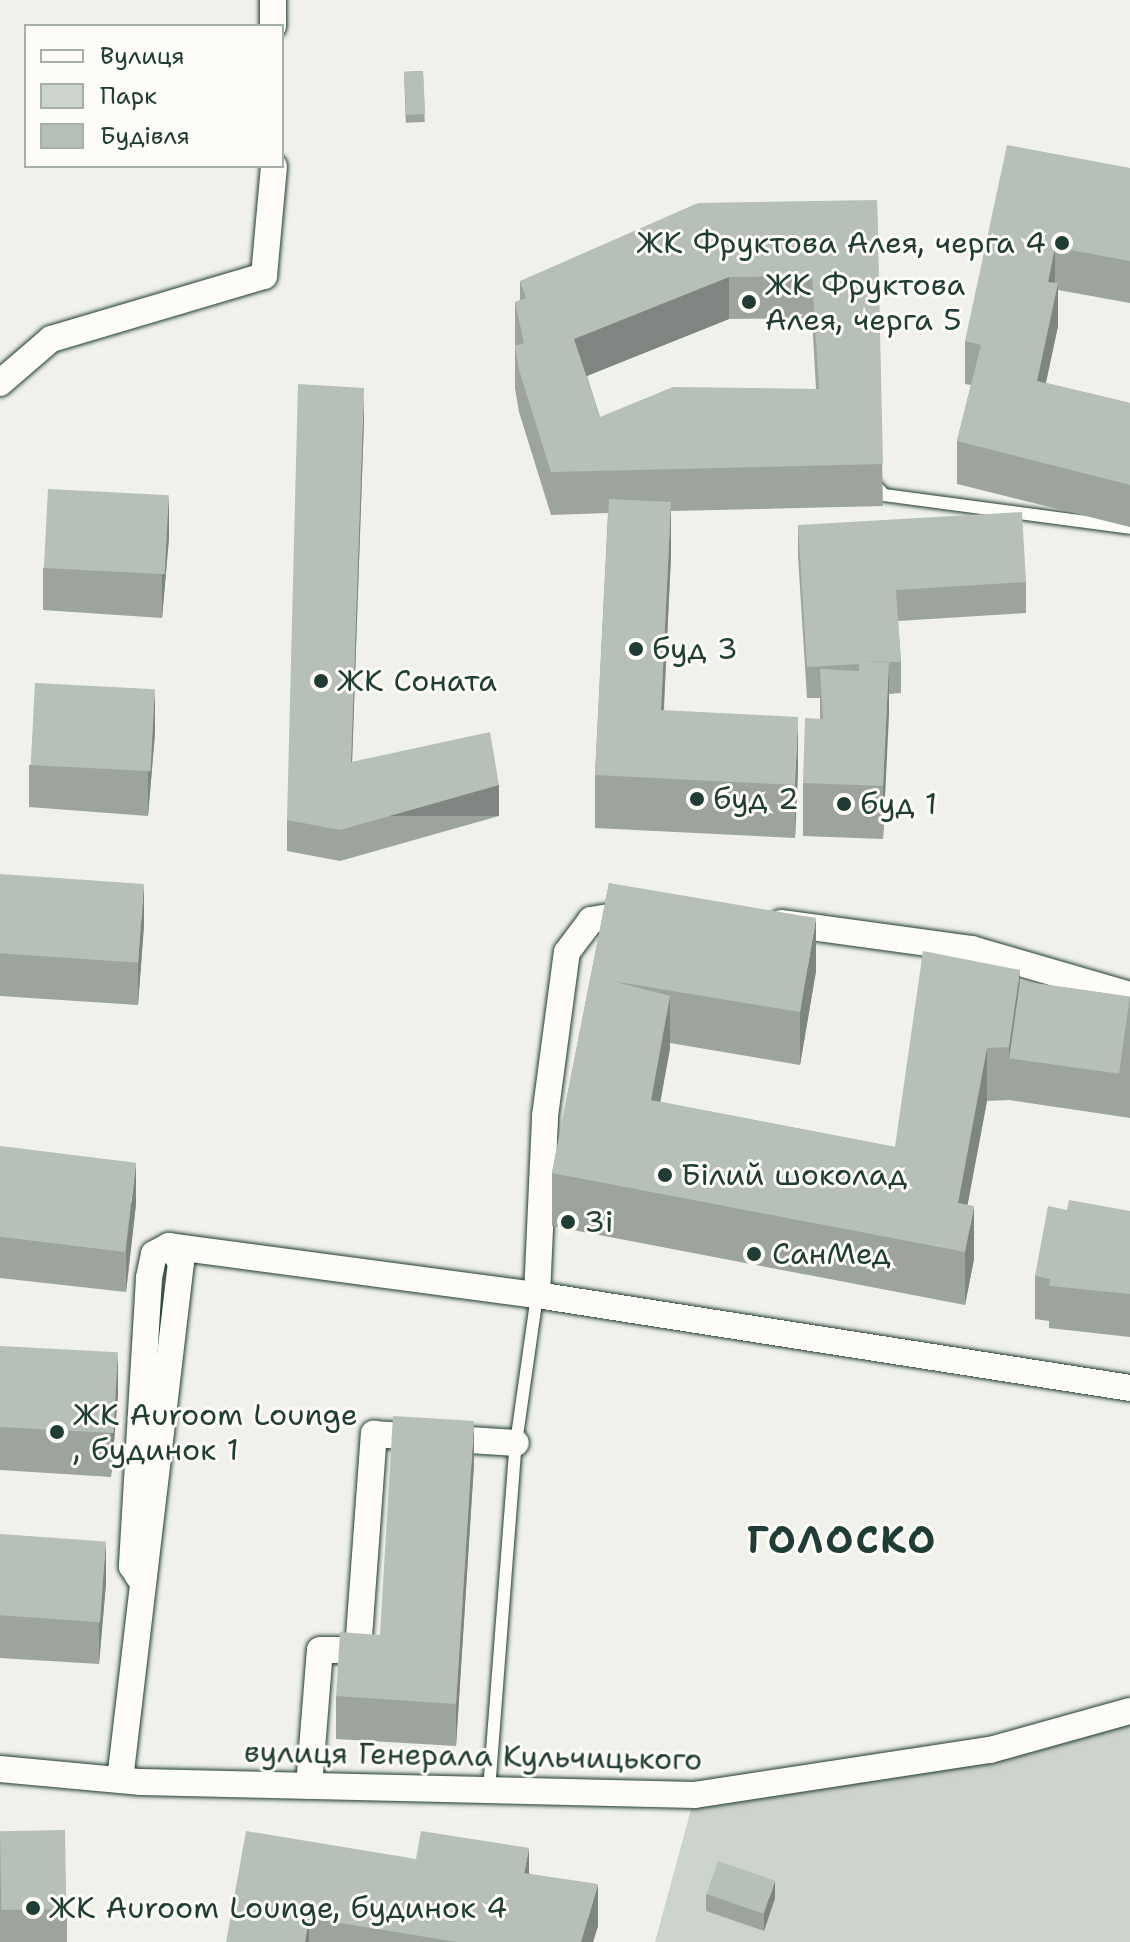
<!DOCTYPE html>
<html>
<head>
<meta charset="utf-8">
<style>
	body { margin:0 }
	#map { position:relative; width:1130px; height:1942px; overflow:hidden; background:#f0f1eb; font-family:"Shantell Sans",sans-serif }
	div>[style] { position:absolute }
	[style*='--x'] { left:calc(var(--x)*1px); top:calc(var(--y)*1px); width:calc(var(--w)*1px); rotate:calc(var(--a)*1deg) }
	.green>* { inset:0; background:#cdd3cd }
	.roads { filter:drop-shadow(0 0 2px #1f3d34) drop-shadow(0 0 2px #1f3d34) }
	.service>* { height:12px; margin:-6px; padding:0 6px; transform-origin:6px; border-radius:6px; background:#fdfcf7 }
	.minor>* { height:26px; margin:-13px; padding:0 13px; transform-origin:13px; border-radius:13px; background:#fdfcf7 }
	.wall>* { inset:0; background:#9da49e; transform-origin:0 0 }
	.shaded-wall>* { inset:0; background:#7f8681; transform-origin:0 0 }
	.building>* { inset:0; background:#b6bfb8; transform-origin:0 0 }
	.dots>* { width:22px; height:22px; translate:-50% -50%; box-sizing:border-box; border:4px solid #fdfcf7; border-radius:50% }
	span { translate:-50% -50%; white-space:nowrap; text-align:center; line-height:1.15; -webkit-text-stroke:6px #fdfcf7; paint-order:stroke }
	.poi-label { font-size:30px; color:#1f3d34 }
	.right { translate:-100% -50%; text-align:right }
	.left { translate:0 -50%; text-align:left }
	.street-label { font-size:30px; color:#1f3d34 }
	.district-label { font-size:38px; color:#1f3d34; font-weight:700; letter-spacing:2px }
	.legend { position:absolute; left:24px; top:24px; width:260px; height:144px; box-sizing:border-box; background:#fdfcf7; border:2px solid #a4b0a9; margin:0; padding:10px 14px; list-style:none; font-size:24px; color:#1f3d34 }
	.legend li { display:flex; align-items:center; gap:16px; height:40px }
	.legend b { width:40px; border:2px solid #a4b0a9 }
</style>
</head>
<body>
<div id="map">
	<div class="green">
		<i style="clip-path:polygon(1130px 1712px,1130px 1942px,655px 1942px,695px 1795px,980px 1757px)"></i>
	</div>
	<div class="roads">
		<div class="service">
			<i style="--x:873;--y:483;--w:16;--a:47"></i>
			<i style="--x:884;--y:495;--w:248;--a:7.6"></i>
			<i style="--x:489;--y:1790;--w:348;--a:-85.6"></i>
			<i style="--x:516;--y:1443;--w:149;--a:-81.9"></i>
		</div>
		<div class="minor">
			<i style="--x:273;--y:0;--w:26;--a:90"></i>
			<i style="--x:0;--y:383;--w:67;--a:-40.8"></i>
			<i style="--x:51;--y:339;--w:222;--a:-16.5"></i>
			<i style="--x:264;--y:276;--w:110;--a:-84.8"></i>
			<i style="--x:781;--y:923;--w:193;--a:7.8"></i>
			<i style="--x:972;--y:949;--w:165;--a:16.2"></i>
			<i style="--x:169;--y:1246;--w:371;--a:7.6"></i>
			<i style="--x:537;--y:1295;--w:600;--a:8.91"></i>
			<i style="--x:537;--y:1295;--w:179;--a:-87.4"></i>
			<i style="--x:545;--y:1116;--w:165;--a:-82.4"></i>
			<i style="--x:567;--y:952;--w:40;--a:-53"></i>
			<i style="--x:591;--y:920;--w:44;--a:-9.2"></i>
			<i style="--x:0;--y:1769;--w:142;--a:5.3"></i>
			<i style="--x:141;--y:1782;--w:554;--a:1.34"></i>
			<i style="--x:695;--y:1795;--w:298;--a:-8.7"></i>
			<i style="--x:990;--y:1750;--w:145;--a:-15.6"></i>
			<i style="--x:120;--y:1780;--w:522;--a:-83.28"></i>
			<i style="--x:181;--y:1262;--w:20;--a:-127"></i>
			<i style="--x:169;--y:1246;--w:17;--a:152"></i>
			<i style="--x:154;--y:1254;--w:25;--a:102"></i>
			<i style="--x:149;--y:1278;--w:289;--a:93.4"></i>
			<i style="--x:132;--y:1566;--w:13;--a:58"></i>
			<i style="--x:309;--y:1786;--w:136;--a:-85.4"></i>
			<i style="--x:320;--y:1650;--w:38;--a:0"></i>
			<i style="--x:358;--y:1650;--w:217;--a:-85.8"></i>
			<i style="--x:374;--y:1434;--w:142;--a:3.6"></i>
		</div>
	</div>
	<div class="wall">
		<i style="left:423px;top:71px;width:51px;height:19px;rotate:88deg"></i>
		<i style="clip-path:polygon(1130px 168px,1130px 303px,1058px 290px,1058px 326px,1046px 383px,1130px 403px,1130px 527px,957px 484px,957px 441px,971px 385px,965px 384px,965px 341px)"></i>
		<i style="clip-path:polygon(evenodd,877px 200px,883px 506px,671px 511px,671px 555px,664px 710px,798px 770px,795px 838px,595px 828px,595px 775px,608px 513px,551px 515px,519px 412px,515px 388px,515px 302px,520px 300px,520px 281px,877px 200px,812px 318px,816px 389px,600px 417px,587px 376px,729px 319px,812px 318px)"></i>
		<i style="clip-path:polygon(364px 419px,352px 762px,499px 816px,340px 861px,287px 851px,287px 820px)"></i>
		<i style="clip-path:polygon(798px 525px,1026px 582px,1026px 613px,898px 621px,901px 662px,901px 693px,889px 694px,883px 839px,803px 836px,803px 783px,820px 719px,820px 698px,807px 698px,798px 556px)"></i>
		<i style="clip-path:polygon(169px 538px,162px 618px,43px 610px,43px 568px)"></i>
		<i style="clip-path:polygon(155px 733px,148px 816px,29px 807px,29px 765px)"></i>
		<i style="clip-path:polygon(0 874px,144px 925px,138px 1005px,0 996px)"></i>
		<i style="clip-path:polygon(609px 883px,816px 971px,800px 1065px,670px 1043px,660px 1102px,895px 1147px,1020px 981px,1130px 997px,1130px 1118px,1009px 1100px,987px 1101px,967px 1205px,974px 1259px,965px 1305px,552px 1226px,552px 1173px)"></i>
		<i style="clip-path:polygon(0 1146px,136px 1204px,126px 1292px,0 1278px)"></i>
		<i style="clip-path:polygon(1067px 1210px,1130px 1211px,1130px 1337px,1049px 1328px,1049px 1321px,1035px 1319px,1035px 1276px)"></i>
		<i style="clip-path:polygon(0 1346px,118px 1395px,111px 1477px,0 1470px)"></i>
		<i style="clip-path:polygon(474px 1464px,456px 1746px,336px 1739px,336px 1696px,380px 1635px)"></i>
		<i style="clip-path:polygon(0 1534px,106px 1583px,99px 1664px,0 1658px)"></i>
		<i style="clip-path:polygon(0 1832px,67px 1909px,67px 1942px,0 1942px)"></i>
		<i style="clip-path:polygon(416px 1859px,529px 1873px,598px 1926px,593px 1942px,226px 1942px)"></i>
		<i style="clip-path:polygon(706px 1894px,775px 1898px,764px 1931px,706px 1911px)"></i>
	</div>
	<div class="shaded-wall">
		<i style="clip-path:polygon(1055px 247px,1055px 289px,1048px 282px)"></i>
		<i style="clip-path:polygon(729px 277px,729px 319px,574px 381px,574px 339px)"></i>
		<i style="clip-path:polygon(1058px 283px,1058px 326px,1037px 423px,1037px 381px)"></i>
		<i style="clip-path:polygon(364px 388px,364px 419px,351px 793px,351px 762px)"></i>
		<i style="clip-path:polygon(169px 495px,169px 538px,162px 618px,162px 576px)"></i>
		<i style="clip-path:polygon(671px 502px,671px 555px,661px 763px,661px 710px)"></i>
		<i style="clip-path:polygon(889px 662px,889px 715px,883px 839px,883px 786px)"></i>
		<i style="clip-path:polygon(155px 690px,155px 733px,148px 816px,148px 773px)"></i>
		<i style="clip-path:polygon(798px 717px,798px 770px,795px 838px,795px 785px)"></i>
		<i style="left:499px;top:785px;width:31px;height:165px;rotate:90deg"></i>
		<i style="clip-path:polygon(144px 883px,144px 925px,138px 1005px,138px 963px)"></i>
		<i style="clip-path:polygon(816px 918px,816px 971px,800px 1065px,800px 1012px)"></i>
		<i style="clip-path:polygon(1020px 970px,1020px 1023px,1009px 1058px,1009px 1047px)"></i>
		<i style="clip-path:polygon(670px 996px,670px 1049px,651px 1153px,651px 1100px)"></i>
		<i style="clip-path:polygon(987px 1048px,987px 1101px,959px 1251px,958px 1203px)"></i>
		<i style="clip-path:polygon(136px 1162px,136px 1204px,126px 1292px,126px 1250px)"></i>
		<i style="clip-path:polygon(974px 1206px,974px 1259px,965px 1305px,965px 1252px)"></i>
		<i style="clip-path:polygon(118px 1353px,118px 1395px,111px 1477px,111px 1435px)"></i>
		<i style="clip-path:polygon(474px 1421px,474px 1464px,456px 1746px,456px 1704px)"></i>
		<i style="clip-path:polygon(106px 1541px,106px 1583px,99px 1664px,99px 1622px)"></i>
		<i style="clip-path:polygon(529px 1848px,529px 1890px,524px 1873px)"></i>
		<i style="clip-path:polygon(775px 1881px,775px 1898px,764px 1931px,764px 1914px)"></i>
		<i style="clip-path:polygon(598px 1884px,598px 1926px,593px 1942px,581px 1942px)"></i>
		<i style="clip-path:polygon(309px 1918px,309px 1942px,305px 1942px)"></i>
	</div>
	<div class="building">
		<i style="left:423px;top:71px;width:43px;height:19px;rotate:87deg"></i>
		<i style="clip-path:polygon(1007px 145px,1130px 168px,1130px 261px,1055px 247px,1048px 282px,1058px 283px,1037px 381px,1130px 403px,1130px 485px,957px 441px,981px 345px,965px 341px)"></i>
		<i style="clip-path:polygon(evenodd,877px 200px,883px 464px,551px 472px,519px 370px,515px 346px,524px 343px,515px 302px,526px 298px,520px 281px,698px 203px,877px 200px,812px 276px,819px 389px,673px 387px,600px 417px,574px 339px,729px 277px,812px 276px)"></i>
		<i style="clip-path:polygon(298px 384px,364px 388px,351px 762px,490px 732px,499px 785px,340px 830px,287px 820px)"></i>
		<i style="left:48px;top:489px;width:121px;height:79px;rotate:3deg"></i>
		<i style="clip-path:polygon(609px 499px,671px 502px,661px 710px,798px 717px,795px 785px,595px 775px)"></i>
		<i style="clip-path:polygon(1022px 512px,1026px 582px,896px 590px,901px 662px,859px 661px,859px 664px,807px 667px,798px 525px)"></i>
		<i style="clip-path:polygon(859px 661px,889px 662px,883px 786px,803px 783px,805px 718px,823px 719px,820px 669px,859px 671px)"></i>
		<i style="left:35px;top:683px;width:120px;height:82px;rotate:3deg"></i>
		<i style="left:0;top:874px;width:144px;height:79px;rotate:4deg"></i>
		<i style="clip-path:polygon(609px 883px,816px 918px,800px 1012px,612px 981px,670px 996px,651px 1100px,895px 1147px,923px 951px,1020px 970px,1009px 1047px,987px 1048px,958px 1203px,974px 1206px,965px 1252px,552px 1173px)"></i>
		<i style="left:1020px;top:981px;width:111px;height:78px;rotate:8deg"></i>
		<i style="left:0;top:1146px;width:137px;height:90px;rotate:7deg"></i>
		<i style="clip-path:polygon(1069px 1200px,1130px 1211px,1130px 1294px,1049px 1286px,1050px 1279px,1035px 1276px,1048px 1206px,1067px 1210px)"></i>
		<i style="left:0;top:1346px;width:118px;height:81px;rotate:3deg"></i>
		<i style="clip-path:polygon(393px 1416px,474px 1421px,456px 1704px,336px 1696px,340px 1632px,380px 1635px)"></i>
		<i style="left:0;top:1534px;width:106px;height:81px;rotate:4deg"></i>
		<i style="left:65px;top:1830px;width:79px;height:65px;rotate:89deg"></i>
		<i style="clip-path:polygon(246px 1831px,416px 1859px,421px 1831px,529px 1848px,524px 1873px,598px 1884px,581px 1942px,457px 1942px,309px 1918px,305px 1942px,226px 1942px)"></i>
		<i style="left:718px;top:1861px;width:60px;height:35px;rotate:19deg"></i>
	</div>
	<div class="dots">
		<i style="left:1062px;top:243px;background:#1f3d34"></i>
		<i style="left:749px;top:302px;background:#1f3d34"></i>
		<i style="left:636px;top:649px;background:#1f3d34"></i>
		<i style="left:321px;top:681px;background:#1f3d34"></i>
		<i style="left:697px;top:799px;background:#1f3d34"></i>
		<i style="left:844px;top:804px;background:#1f3d34"></i>
		<i style="left:665px;top:1175px;background:#1f3d34"></i>
		<i style="left:568px;top:1222px;background:#1f3d34"></i>
		<i style="left:754px;top:1254px;background:#1f3d34"></i>
		<i style="left:57px;top:1432px;background:#1f3d34"></i>
		<i style="left:33px;top:1908px;background:#1f3d34"></i>
	</div>
	<div class="poi-label">
		<span class="right" style="left:1046px;top:243px">ЖК Фруктова Алея, черга 4</span>
		<span class="left" style="left:765px;top:302px">ЖК Фруктова<br>Алея, черга 5</span>
		<span class="left" style="left:652px;top:649px">буд 3</span>
		<span class="left" style="left:337px;top:681px">ЖК Соната</span>
		<span class="left" style="left:713px;top:799px">буд 2</span>
		<span class="left" style="left:860px;top:804px">буд 1</span>
		<span class="left" style="left:681px;top:1175px">Білий шоколад</span>
		<span class="left" style="left:584px;top:1222px">3і</span>
		<span class="left" style="left:772px;top:1254px">СанМед</span>
		<span class="left" style="left:73px;top:1432px">ЖК Auroom Lounge<br>, будинок 1</span>
		<span class="left" style="left:49px;top:1908px">ЖК Auroom Lounge, будинок 4</span>
	</div>
	<div class="street-label">
		<span style="left:473px;top:1756px;rotate:1deg">вулиця Генерала Кульчицького</span>
	</div>
	<div class="district-label">
		<span style="left:842px;top:1540px">ГОЛОСКО</span>
	</div>
	<ul class="legend">
	<li><b style="height:10px;background:#fdfcf7"></b>Вулиця</li>
	<li><b style="height:22px;background:#cdd3cd"></b>Парк</li>
	<li><b style="height:22px;background:#b6bfb8"></b>Будівля</li>
	</ul>
</div>
</body>
</html>
